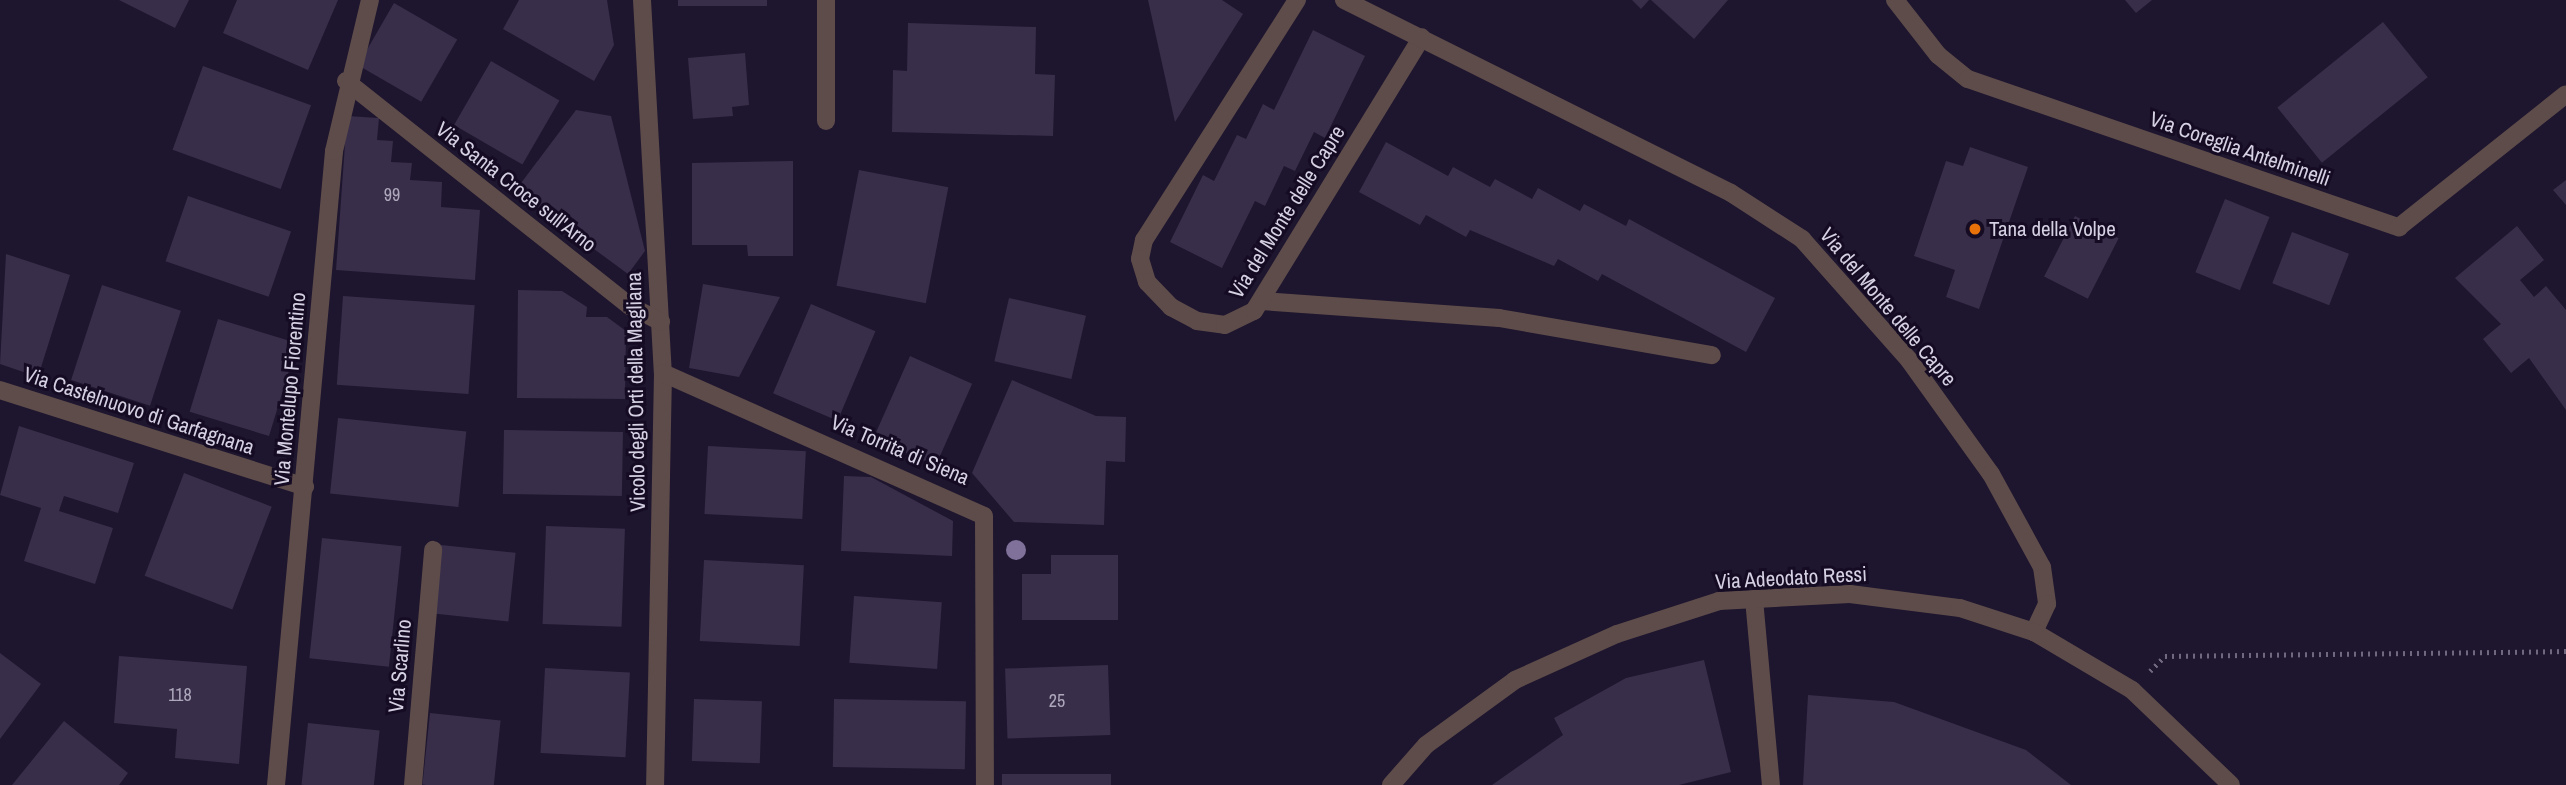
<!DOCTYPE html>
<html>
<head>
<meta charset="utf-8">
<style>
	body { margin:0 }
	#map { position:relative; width:2566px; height:785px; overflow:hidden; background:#1e152e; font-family:"Archivo Narrow",sans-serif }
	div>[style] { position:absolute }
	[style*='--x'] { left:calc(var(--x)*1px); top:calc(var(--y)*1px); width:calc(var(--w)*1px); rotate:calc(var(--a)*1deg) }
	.building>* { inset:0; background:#382e4a; transform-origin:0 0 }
	.path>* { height:4.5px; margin-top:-2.25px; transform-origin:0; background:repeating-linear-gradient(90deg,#6f687e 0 2px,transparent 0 7px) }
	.lane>* { height:18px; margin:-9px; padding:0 9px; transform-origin:9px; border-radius:9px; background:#5d4c4a }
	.street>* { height:18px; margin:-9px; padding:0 9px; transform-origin:9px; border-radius:9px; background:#5d4c4a }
	.trees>* { width:20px; height:20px; margin:-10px; border-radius:50%; background:#7f719a }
	.dots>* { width:19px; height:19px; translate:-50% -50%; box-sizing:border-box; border:4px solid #150c24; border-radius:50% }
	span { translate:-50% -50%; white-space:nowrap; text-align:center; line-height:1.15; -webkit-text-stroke:6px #150c24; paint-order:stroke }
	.number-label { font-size:18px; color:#aea8bc }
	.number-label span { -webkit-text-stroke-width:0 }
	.street-label { font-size:21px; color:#d5d0e2 }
	.poi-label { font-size:21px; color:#d5d0e2 }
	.left { translate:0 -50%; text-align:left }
</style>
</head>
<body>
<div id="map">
	<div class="building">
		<i style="clip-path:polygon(119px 0,189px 0,175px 28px)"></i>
		<i style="clip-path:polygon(237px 0,338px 0,308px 70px,223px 33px)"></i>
		<i style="clip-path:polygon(519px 0,607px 0,614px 45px,594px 81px,503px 29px)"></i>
		<i style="left:678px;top:0;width:89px;height:6px"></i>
		<i style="clip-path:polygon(1148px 0,1222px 0,1243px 14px,1175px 122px)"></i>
		<i style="clip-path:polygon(1632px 0,1649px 0,1641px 9px)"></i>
		<i style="clip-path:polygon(1651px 0,1728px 0,1694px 39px)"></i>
		<i style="clip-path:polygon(2125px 0,2152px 0,2136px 13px)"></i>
		<i style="left:394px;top:3px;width:73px;height:72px;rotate:30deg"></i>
		<i style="left:2383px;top:22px;width:71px;height:136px;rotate:51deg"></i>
		<i style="clip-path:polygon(908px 23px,1036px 27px,1035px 74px,1055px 75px,1053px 136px,892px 132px,893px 70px,907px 71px)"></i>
		<i style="clip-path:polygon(1313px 30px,1365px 56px,1325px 138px,1314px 132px,1295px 171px,1284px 166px,1265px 206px,1255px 201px,1222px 268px,1170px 242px,1203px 175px,1214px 181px,1237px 135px,1246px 139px,1263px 104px,1274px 110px)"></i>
		<i style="clip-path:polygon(745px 53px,749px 105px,732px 107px,733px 116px,693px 119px,688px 58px)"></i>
		<i style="left:491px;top:61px;width:79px;height:74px;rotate:30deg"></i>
		<i style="left:203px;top:66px;width:115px;height:89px;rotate:20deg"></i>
		<i style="clip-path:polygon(576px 110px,611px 116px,645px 251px,628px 274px,515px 191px)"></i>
		<i style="clip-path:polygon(347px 116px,379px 118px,377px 140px,393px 141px,391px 162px,412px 163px,410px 180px,442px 182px,441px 207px,480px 210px,475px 280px,336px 270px)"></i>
		<i style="clip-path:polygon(1386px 142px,1448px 176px,1453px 167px,1490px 187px,1495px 179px,1532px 199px,1538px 188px,1580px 211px,1584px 204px,1626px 226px,1629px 219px,1775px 298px,1746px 352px,1602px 274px,1598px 281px,1558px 259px,1554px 266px,1470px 230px,1466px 237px,1426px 215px,1420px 225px,1359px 192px)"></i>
		<i style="clip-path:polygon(1970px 147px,2028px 167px,1979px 309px,1946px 297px,1955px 270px,1914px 256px,1946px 161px,1963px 166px)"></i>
		<i style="clip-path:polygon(793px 161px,793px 256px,748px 256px,747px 245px,692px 245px,692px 163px)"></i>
		<i style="left:859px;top:170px;width:91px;height:118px;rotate:11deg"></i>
		<i style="clip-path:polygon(2566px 180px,2566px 205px,2553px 190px)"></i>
		<i style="left:188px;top:196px;width:109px;height:69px;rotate:19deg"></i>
		<i style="left:2225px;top:199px;width:48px;height:79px;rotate:22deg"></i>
		<i style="left:2075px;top:216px;width:49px;height:68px;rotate:27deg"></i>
		<i style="clip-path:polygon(2517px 226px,2544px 260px,2520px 280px,2534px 297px,2546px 286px,2566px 310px,2566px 410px,2529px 358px,2511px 373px,2483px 339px,2501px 324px,2455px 278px)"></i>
		<i style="left:2292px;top:232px;width:61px;height:55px;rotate:21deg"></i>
		<i style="clip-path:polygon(6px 254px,70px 275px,38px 377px,0 364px)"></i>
		<i style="clip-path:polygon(703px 284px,780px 297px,739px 377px,689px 368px)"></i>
		<i style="left:102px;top:285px;width:83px;height:100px;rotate:18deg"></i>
		<i style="clip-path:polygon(518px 290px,562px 291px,587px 307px,586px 317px,607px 317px,626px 331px,625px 399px,517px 398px)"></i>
		<i style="left:343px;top:296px;width:132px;height:89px;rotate:4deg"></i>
		<i style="left:1009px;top:298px;width:79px;height:65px;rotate:13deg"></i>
		<i style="left:811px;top:304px;width:70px;height:97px;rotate:23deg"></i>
		<i style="left:218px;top:319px;width:83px;height:97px;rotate:17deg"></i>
		<i style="left:910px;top:356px;width:68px;height:90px;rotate:24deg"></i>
		<i style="clip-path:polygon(1012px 380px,1096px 416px,1126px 417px,1125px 462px,1106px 461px,1104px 525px,1014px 522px,972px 473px)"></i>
		<i style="left:338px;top:418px;width:129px;height:76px;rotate:6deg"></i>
		<i style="clip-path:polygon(19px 426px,134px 463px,118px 513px,64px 496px,59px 511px,113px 528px,95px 584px,24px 561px,41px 508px,0 495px)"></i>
		<i style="left:504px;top:430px;width:119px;height:64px;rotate:1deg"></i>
		<i style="left:708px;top:446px;width:98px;height:68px;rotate:3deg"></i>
		<i style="left:184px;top:473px;width:94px;height:110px;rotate:21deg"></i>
		<i style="clip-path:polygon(844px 476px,871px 477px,953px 521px,952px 556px,841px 551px)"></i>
		<i style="left:546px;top:526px;width:79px;height:98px;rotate:2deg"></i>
		<i style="left:322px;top:538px;width:80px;height:121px;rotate:6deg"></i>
		<i style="left:441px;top:545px;width:75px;height:69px;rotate:6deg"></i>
		<i style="clip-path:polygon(1051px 555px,1118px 555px,1118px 620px,1022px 620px,1022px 574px,1051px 574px)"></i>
		<i style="left:704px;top:560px;width:100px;height:81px;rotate:3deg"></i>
		<i style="left:854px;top:596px;width:88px;height:67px;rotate:4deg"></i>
		<i style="clip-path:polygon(0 653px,41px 684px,0 739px)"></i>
		<i style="clip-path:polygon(119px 656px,247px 666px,239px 764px,175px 758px,177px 729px,114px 723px)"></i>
		<i style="clip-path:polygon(1704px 660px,1731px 772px,1679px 785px,1492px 785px,1563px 735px,1554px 718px,1626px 678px)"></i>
		<i style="left:1108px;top:665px;width:70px;height:103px;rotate:88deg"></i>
		<i style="left:545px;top:668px;width:85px;height:85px;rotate:3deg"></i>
		<i style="clip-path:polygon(1808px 695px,1894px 702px,2026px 750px,2071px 785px,1803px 785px)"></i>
		<i style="left:694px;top:699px;width:68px;height:62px;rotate:2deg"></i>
		<i style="left:834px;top:699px;width:132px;height:68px;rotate:1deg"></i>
		<i style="left:430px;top:713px;width:71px;height:72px;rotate:6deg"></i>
		<i style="clip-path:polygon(64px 721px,128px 773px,119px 785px,12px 785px)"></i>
		<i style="left:308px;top:723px;width:72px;height:62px;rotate:6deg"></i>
		<i style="left:1002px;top:774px;width:109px;height:11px"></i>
	</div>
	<div class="path">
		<i style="--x:2150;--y:671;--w:21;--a:-45"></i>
		<i style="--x:2165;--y:656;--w:401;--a:-0.7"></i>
	</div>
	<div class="lane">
		<i style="--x:1261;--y:301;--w:239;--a:4.1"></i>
		<i style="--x:1499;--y:318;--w:216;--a:9.9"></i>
	</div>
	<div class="street">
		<i style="--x:642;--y:0;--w:374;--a:86.8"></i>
		<i style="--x:663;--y:373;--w:412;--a:91.1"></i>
		<i style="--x:826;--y:0;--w:121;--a:90"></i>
		<i style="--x:1297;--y:0;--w:285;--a:122.5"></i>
		<i style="--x:1144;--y:240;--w:19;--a:102"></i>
		<i style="--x:1140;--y:259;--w:24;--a:73"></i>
		<i style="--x:1147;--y:282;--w:35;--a:46"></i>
		<i style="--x:1171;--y:307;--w:30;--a:28"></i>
		<i style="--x:1197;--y:321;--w:28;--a:8"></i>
		<i style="--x:1225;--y:325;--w:32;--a:-26"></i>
		<i style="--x:1254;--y:311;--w:321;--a:-58.5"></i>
		<i style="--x:1344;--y:0;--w:432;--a:26.5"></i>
		<i style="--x:1731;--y:193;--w:85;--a:32.9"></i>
		<i style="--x:1802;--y:239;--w:162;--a:48.5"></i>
		<i style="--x:1909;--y:360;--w:140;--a:54.3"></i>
		<i style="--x:1991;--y:474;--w:106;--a:61.3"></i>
		<i style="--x:2042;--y:567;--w:37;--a:82"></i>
		<i style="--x:2047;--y:604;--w:31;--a:115"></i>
		<i style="--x:1895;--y:0;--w:70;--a:52"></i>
		<i style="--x:1938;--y:55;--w:38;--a:39"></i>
		<i style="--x:1968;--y:79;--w:456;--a:19"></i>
		<i style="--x:2399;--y:227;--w:213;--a:-38.5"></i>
		<i style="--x:346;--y:81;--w:362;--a:38.4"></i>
		<i style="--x:630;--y:306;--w:35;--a:27"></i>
		<i style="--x:663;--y:373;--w:351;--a:24"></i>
		<i style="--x:984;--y:516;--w:269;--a:89.8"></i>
		<i style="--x:0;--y:390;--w:320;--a:17.6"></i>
		<i style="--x:1754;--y:599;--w:187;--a:84.8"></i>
		<i style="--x:276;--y:785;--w:637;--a:-84.77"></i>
		<i style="--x:334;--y:151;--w:155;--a:-76.6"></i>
		<i style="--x:413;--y:785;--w:236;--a:-85.1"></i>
		<i style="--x:1391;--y:785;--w:53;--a:-48.8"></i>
		<i style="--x:1426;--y:745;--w:110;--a:-36.1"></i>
		<i style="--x:1515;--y:680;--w:112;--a:-24.3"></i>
		<i style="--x:1617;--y:634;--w:107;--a:-17.9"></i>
		<i style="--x:1719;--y:601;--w:131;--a:-3.1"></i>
		<i style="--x:1850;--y:594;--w:111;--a:7.3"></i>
		<i style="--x:1960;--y:608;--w:78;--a:18"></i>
		<i style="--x:2034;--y:632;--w:114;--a:30.6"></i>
		<i style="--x:2132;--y:690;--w:137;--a:43.8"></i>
	</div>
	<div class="trees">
		<i style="left:1016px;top:550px"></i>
	</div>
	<div class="dots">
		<i style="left:1975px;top:229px;background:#e8710a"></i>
	</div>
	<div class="number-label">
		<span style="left:392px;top:195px">99</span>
		<span style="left:180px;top:695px">118</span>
		<span style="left:1057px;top:701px">25</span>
	</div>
	<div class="street-label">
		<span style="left:2240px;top:149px;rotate:19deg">Via Coreglia Antelminelli</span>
		<span style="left:516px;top:187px;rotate:38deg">Via Santa Croce sull'Arno</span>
		<span style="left:1287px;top:212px;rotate:-58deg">Via del Monte delle Capre</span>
		<span style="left:1888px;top:307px;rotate:50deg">Via del Monte delle Capre</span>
		<span style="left:290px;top:389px;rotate:-85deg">Via Montelupo Fiorentino</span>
		<span style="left:636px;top:392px;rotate:-91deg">Vicolo degli Orti della Magliana</span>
		<span style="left:139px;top:411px;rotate:18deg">Via Castelnuovo di Garfagnana</span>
		<span style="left:900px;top:450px;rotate:23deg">Via Torrita di Siena</span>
		<span style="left:1791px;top:578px;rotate:-3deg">Via Adeodato Ressi</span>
		<span style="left:400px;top:666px;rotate:-85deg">Via Scarlino</span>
	</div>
	<div class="poi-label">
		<span class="left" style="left:1989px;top:229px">Tana della Volpe</span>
	</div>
</div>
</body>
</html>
